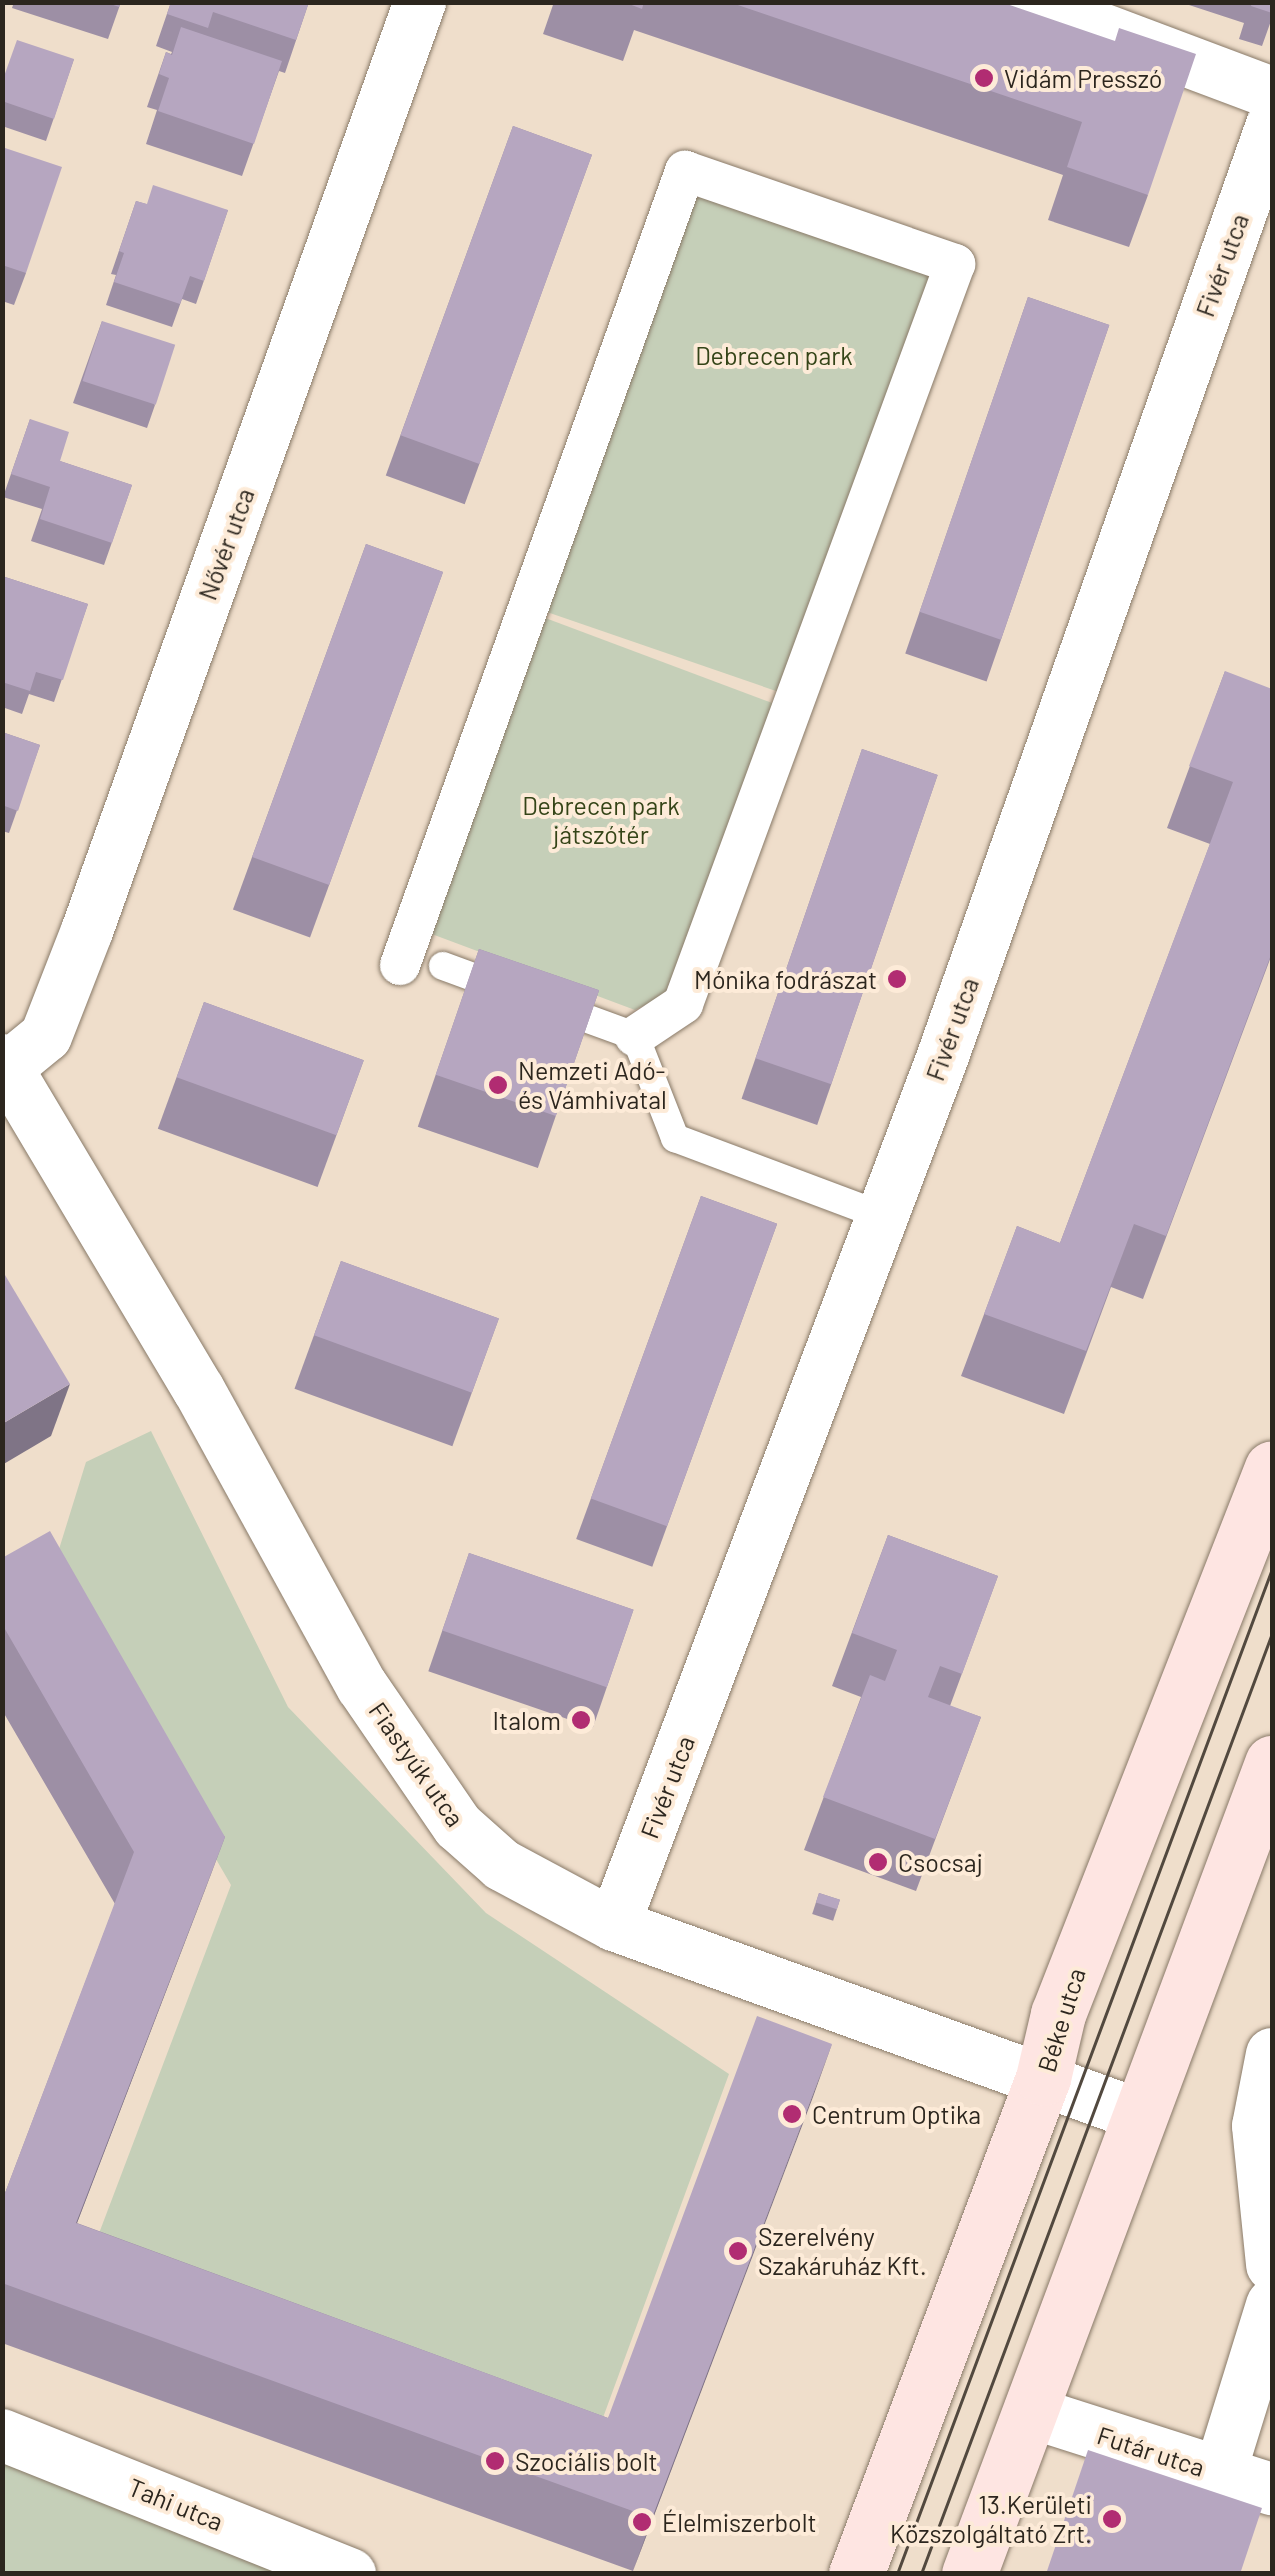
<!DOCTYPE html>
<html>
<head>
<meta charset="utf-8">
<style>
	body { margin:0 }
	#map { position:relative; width:1275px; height:2576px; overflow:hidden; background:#efdecb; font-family:Barlow,sans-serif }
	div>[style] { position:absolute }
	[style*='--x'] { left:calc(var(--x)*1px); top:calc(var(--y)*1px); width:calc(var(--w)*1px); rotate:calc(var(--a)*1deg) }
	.green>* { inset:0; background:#c5cfb8; transform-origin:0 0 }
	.roads { filter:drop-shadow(0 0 2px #897a68) drop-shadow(0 0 2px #897a68) }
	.service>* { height:28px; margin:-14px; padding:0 14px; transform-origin:14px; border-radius:14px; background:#fff }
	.pedestrian>* { height:40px; margin:-20px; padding:0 20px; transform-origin:20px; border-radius:20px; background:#fff }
	.minor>* { height:52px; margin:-26px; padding:0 26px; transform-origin:26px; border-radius:26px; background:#fff }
	.secondary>* { height:55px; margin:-27.5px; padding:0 27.5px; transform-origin:27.5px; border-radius:27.5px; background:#fee5e2 }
	.tram>* { height:2.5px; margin:-1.25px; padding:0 1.25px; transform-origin:1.25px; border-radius:1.25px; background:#52493f }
	.wall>* { inset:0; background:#9d8fa5; transform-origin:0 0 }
	.shaded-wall>* { inset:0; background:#7f7486 }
	.building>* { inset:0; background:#b6a6c0; transform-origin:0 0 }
	.dots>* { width:28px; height:28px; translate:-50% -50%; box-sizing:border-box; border:5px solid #fdebd8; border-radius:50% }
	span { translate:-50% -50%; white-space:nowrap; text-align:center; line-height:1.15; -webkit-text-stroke:8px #fdebd8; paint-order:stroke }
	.poi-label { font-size:25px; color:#2c261e }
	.left { translate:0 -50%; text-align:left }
	.right { translate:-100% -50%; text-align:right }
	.street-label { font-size:25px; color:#2c261e }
	.park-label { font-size:25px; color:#344417 }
	.frame { position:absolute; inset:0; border:5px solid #2c261e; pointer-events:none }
</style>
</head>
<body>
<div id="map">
	<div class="green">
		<i style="left:685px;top:171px;width:286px;height:462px;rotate:19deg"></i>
		<i style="clip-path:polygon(540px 616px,775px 704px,671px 992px,635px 1010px,429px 933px)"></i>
		<i style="clip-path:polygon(151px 1431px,288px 1707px,486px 1913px,729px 2074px,586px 2464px,87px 2265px,231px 1885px,51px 1575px,86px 1462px)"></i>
		<i style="clip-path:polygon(2px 2435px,350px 2573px,3px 2573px)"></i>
	</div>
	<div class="roads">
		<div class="service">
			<i style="--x:443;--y:966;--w:64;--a:20.1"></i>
			<i style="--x:558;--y:1008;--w:82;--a:20"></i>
			<i style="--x:635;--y:1036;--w:110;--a:68.6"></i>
			<i style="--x:675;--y:1138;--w:221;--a:20.6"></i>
		</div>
		<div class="pedestrian">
			<i style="--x:400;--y:965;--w:844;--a:-70.25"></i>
			<i style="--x:685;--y:171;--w:286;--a:19"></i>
			<i style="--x:955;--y:264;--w:788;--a:110.18"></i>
			<i style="--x:683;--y:1004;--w:58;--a:146.3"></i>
		</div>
		<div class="minor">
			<i style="--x:1030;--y:2;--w:259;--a:20.6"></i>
			<i style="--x:2;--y:1060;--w:384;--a:59.2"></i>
			<i style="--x:199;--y:1390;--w:338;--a:61.2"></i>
			<i style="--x:362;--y:1686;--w:170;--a:55.6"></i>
			<i style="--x:458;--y:1826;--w:59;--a:41.6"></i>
			<i style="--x:502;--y:1865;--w:127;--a:28.2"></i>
			<i style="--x:614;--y:1925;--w:558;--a:19.9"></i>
			<i style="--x:7;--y:1068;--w:50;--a:-39.4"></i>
			<i style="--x:46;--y:1036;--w:113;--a:-68.7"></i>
			<i style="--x:87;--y:931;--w:987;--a:-70.28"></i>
			<i style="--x:614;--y:1925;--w:929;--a:-69.26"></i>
			<i style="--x:943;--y:1056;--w:987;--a:-70.54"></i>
			<i style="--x:1272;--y:2054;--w:73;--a:101"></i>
			<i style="--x:1258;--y:2126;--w:140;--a:84.2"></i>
			<i style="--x:1030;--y:2412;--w:254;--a:17.7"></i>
			<i style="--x:2;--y:2435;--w:375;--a:21.8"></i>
			<i style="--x:1220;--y:2473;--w:176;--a:-72.8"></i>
		</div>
		<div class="secondary">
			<i style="--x:856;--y:2574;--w:530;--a:-69.34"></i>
			<i style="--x:1043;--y:2078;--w:66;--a:-76.8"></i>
			<i style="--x:1058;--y:2014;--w:586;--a:-68.6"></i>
			<i style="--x:969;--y:2574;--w:866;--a:-69.51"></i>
		</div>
	</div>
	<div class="tram">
		<i style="--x:897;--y:2574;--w:1073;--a:-69.54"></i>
		<i style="--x:921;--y:2574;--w:1004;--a:-69.54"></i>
	</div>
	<div class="wall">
		<i style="clip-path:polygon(14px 2px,121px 2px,108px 39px,12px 8px)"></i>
		<i style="clip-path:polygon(171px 2px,309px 2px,285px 73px,279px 71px,242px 176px,146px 144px,157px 110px,147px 107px,166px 52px,171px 54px,172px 52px,156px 46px)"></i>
		<i style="clip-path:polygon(554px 2px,1001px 2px,1148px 195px,1129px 247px,1048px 220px,1063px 175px,634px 30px,623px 61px,543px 34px)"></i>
		<i style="clip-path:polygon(1190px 2px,1272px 2px,1272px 18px,1262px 46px,1239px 39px,1244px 23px,1189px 5px)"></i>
		<i style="clip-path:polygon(74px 59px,46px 141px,2px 126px,2px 81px)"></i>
		<i style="left:513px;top:126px;width:84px;height:372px;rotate:20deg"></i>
		<i style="clip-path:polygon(2px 147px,26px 273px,14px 305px,2px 301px)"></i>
		<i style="clip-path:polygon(136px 201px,146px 204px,228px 210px,196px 304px,182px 299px,172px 327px,106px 305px,116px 275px,111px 274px)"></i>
		<i style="left:1028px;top:297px;width:86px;height:377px;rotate:19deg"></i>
		<i style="clip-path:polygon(102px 321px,155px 405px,147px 428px,73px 403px)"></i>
		<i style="clip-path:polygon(30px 419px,60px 461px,132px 485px,104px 565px,31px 541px,42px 509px,3px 497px)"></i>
		<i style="left:366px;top:544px;width:82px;height:389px;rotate:20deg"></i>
		<i style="clip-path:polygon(2px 576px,88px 604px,54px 702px,29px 694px,22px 714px,2px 707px)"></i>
		<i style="clip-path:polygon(1225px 671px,1272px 954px,1143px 1299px,1111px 1287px,1064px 1414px,961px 1376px,1017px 1226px,1060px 1243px,1210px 844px,1167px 828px)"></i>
		<i style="clip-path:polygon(2px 732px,40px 745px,9px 833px,2px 831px)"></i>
		<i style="left:862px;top:749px;width:80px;height:370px;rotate:19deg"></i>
		<i style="left:479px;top:949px;width:127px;height:188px;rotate:19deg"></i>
		<i style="left:204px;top:1002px;width:170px;height:135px;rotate:20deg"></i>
		<i style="left:701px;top:1196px;width:81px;height:365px;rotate:20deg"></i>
		<i style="left:341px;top:1261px;width:168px;height:136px;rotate:20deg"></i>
		<i style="clip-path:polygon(888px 1535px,998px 1576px,950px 1706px,981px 1717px,916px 1891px,804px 1850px,861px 1697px,832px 1686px)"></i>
		<i style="left:469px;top:1553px;width:174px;height:125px;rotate:19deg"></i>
		<i style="clip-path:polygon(2px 1558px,225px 1837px,77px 2223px,608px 2418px,832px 2044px,633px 2571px,2px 2343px,2px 2201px,115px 1904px,2px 1710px)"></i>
		<i style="left:819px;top:1893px;width:22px;height:22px;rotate:18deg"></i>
	</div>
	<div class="shaded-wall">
		<i style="clip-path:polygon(70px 1384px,51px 1436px,2px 1465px,2px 1424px)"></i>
		<i style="clip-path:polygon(225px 1837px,205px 1890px,57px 2275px,76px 2223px)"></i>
		<i style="clip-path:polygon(832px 2044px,813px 2097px,633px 2571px,652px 2518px)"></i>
	</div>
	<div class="building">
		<i style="clip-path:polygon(105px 2px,121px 2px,119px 7px)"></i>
		<i style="clip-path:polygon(171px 2px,309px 2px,296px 40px,213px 12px,208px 28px,167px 14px)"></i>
		<i style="clip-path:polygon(624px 2px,644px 2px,642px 9px)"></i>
		<i style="clip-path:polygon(729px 2px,1001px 2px,1115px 41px,1119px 28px,1196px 54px,1148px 195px,1067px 167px,1082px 122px)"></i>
		<i style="clip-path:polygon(1252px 2px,1272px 2px,1272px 13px,1251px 6px)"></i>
		<i style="clip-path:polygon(181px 27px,282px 61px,254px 144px,158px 111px,169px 78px,159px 74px,166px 52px,172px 55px)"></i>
		<i style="clip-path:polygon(17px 40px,74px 59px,54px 119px,2px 101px,2px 82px)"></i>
		<i style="left:513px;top:126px;width:84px;height:329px;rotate:20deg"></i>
		<i style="clip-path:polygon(2px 147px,62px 167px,26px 273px,2px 265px)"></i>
		<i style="clip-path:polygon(153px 185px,228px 210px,204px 281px,190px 276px,180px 304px,114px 282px,124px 253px,119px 251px,136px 201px,147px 204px)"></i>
		<i style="left:1028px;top:297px;width:86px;height:333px;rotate:19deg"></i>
		<i style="left:102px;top:321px;width:77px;height:63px;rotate:18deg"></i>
		<i style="clip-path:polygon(30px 419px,69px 432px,60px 461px,132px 485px,112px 543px,40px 519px,50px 487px,11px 474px)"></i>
		<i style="left:366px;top:544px;width:82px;height:333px;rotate:20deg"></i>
		<i style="clip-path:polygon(2px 576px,88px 604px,63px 680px,36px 672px,30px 691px,2px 682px)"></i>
		<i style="clip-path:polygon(1225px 671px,1272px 689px,1272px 952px,1166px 1236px,1134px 1224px,1086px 1351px,984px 1314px,1017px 1226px,1060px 1243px,1233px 782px,1189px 766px)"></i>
		<i style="clip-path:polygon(2px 732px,40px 745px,18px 811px,2px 805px)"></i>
		<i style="left:862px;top:749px;width:80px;height:327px;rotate:19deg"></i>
		<i style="left:479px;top:949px;width:127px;height:133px;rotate:19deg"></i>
		<i style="left:204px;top:1002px;width:170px;height:80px;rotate:20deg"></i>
		<i style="left:701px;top:1196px;width:81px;height:322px;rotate:20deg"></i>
		<i style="left:341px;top:1261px;width:168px;height:79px;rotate:20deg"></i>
		<i style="clip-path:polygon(2px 1270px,70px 1384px,2px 1424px)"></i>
		<i style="clip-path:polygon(50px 1531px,225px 1837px,76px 2223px,608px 2418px,757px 2016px,832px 2044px,652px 2518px,2px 2283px,2px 2201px,134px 1852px,2px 1624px,2px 1558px)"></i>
		<i style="clip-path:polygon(888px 1535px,998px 1576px,962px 1674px,940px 1666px,928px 1697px,981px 1717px,935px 1839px,823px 1797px,870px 1675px,885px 1681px,897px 1650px,852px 1633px)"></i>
		<i style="left:469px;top:1553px;width:174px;height:82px;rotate:19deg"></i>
		<i style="left:819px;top:1893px;width:22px;height:10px;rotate:18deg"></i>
		<i style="clip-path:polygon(1088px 2450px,1262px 2508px,1240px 2574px,1046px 2574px)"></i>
	</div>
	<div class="dots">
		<i style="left:984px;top:78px;background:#b12c72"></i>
		<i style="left:897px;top:979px;background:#b12c72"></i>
		<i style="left:498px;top:1085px;background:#b12c72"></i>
		<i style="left:581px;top:1720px;background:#b12c72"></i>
		<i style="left:878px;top:1862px;background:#b12c72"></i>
		<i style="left:792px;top:2114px;background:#b12c72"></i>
		<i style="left:738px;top:2251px;background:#b12c72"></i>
		<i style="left:495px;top:2461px;background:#b12c72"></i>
		<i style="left:1112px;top:2519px;background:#b12c72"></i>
		<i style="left:642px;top:2522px;background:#b12c72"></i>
	</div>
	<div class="poi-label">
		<span class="left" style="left:1004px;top:78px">Vidám Presszó</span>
		<span class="right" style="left:877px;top:979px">Mónika fodrászat</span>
		<span class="left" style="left:518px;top:1085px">Nemzeti Adó-<br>és Vámhivatal</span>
		<span class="right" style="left:561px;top:1720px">Italom</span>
		<span class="left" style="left:898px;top:1862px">Csocsaj</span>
		<span class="left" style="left:812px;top:2114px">Centrum Optika</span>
		<span class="left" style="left:758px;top:2251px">Szerelvény<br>Szakáruház Kft.</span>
		<span class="left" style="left:515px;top:2461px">Szociális bolt</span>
		<span class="right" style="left:1092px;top:2519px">13.Kerületi<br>Közszolgáltató Zrt.</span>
		<span class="left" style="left:662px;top:2522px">Élelmiszerbolt</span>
	</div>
	<div class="street-label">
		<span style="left:1222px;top:265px;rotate:-70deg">Fivér utca</span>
		<span style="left:226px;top:544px;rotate:-70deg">Nővér utca</span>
		<span style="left:952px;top:1029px;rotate:-70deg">Fivér utca</span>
		<span style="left:417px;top:1764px;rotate:55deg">Fiastyúk utca</span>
		<span style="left:667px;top:1787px;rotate:-69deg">Fivér utca</span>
		<span style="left:1061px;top:2020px;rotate:-73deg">Béke utca</span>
		<span style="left:1151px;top:2451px;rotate:18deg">Futár utca</span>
		<span style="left:176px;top:2504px;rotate:22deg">Tahi utca</span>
	</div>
	<div class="park-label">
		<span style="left:774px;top:355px">Debrecen park</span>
		<span style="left:601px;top:820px">Debrecen park<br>játszótér</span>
	</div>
	<div class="frame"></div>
</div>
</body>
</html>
